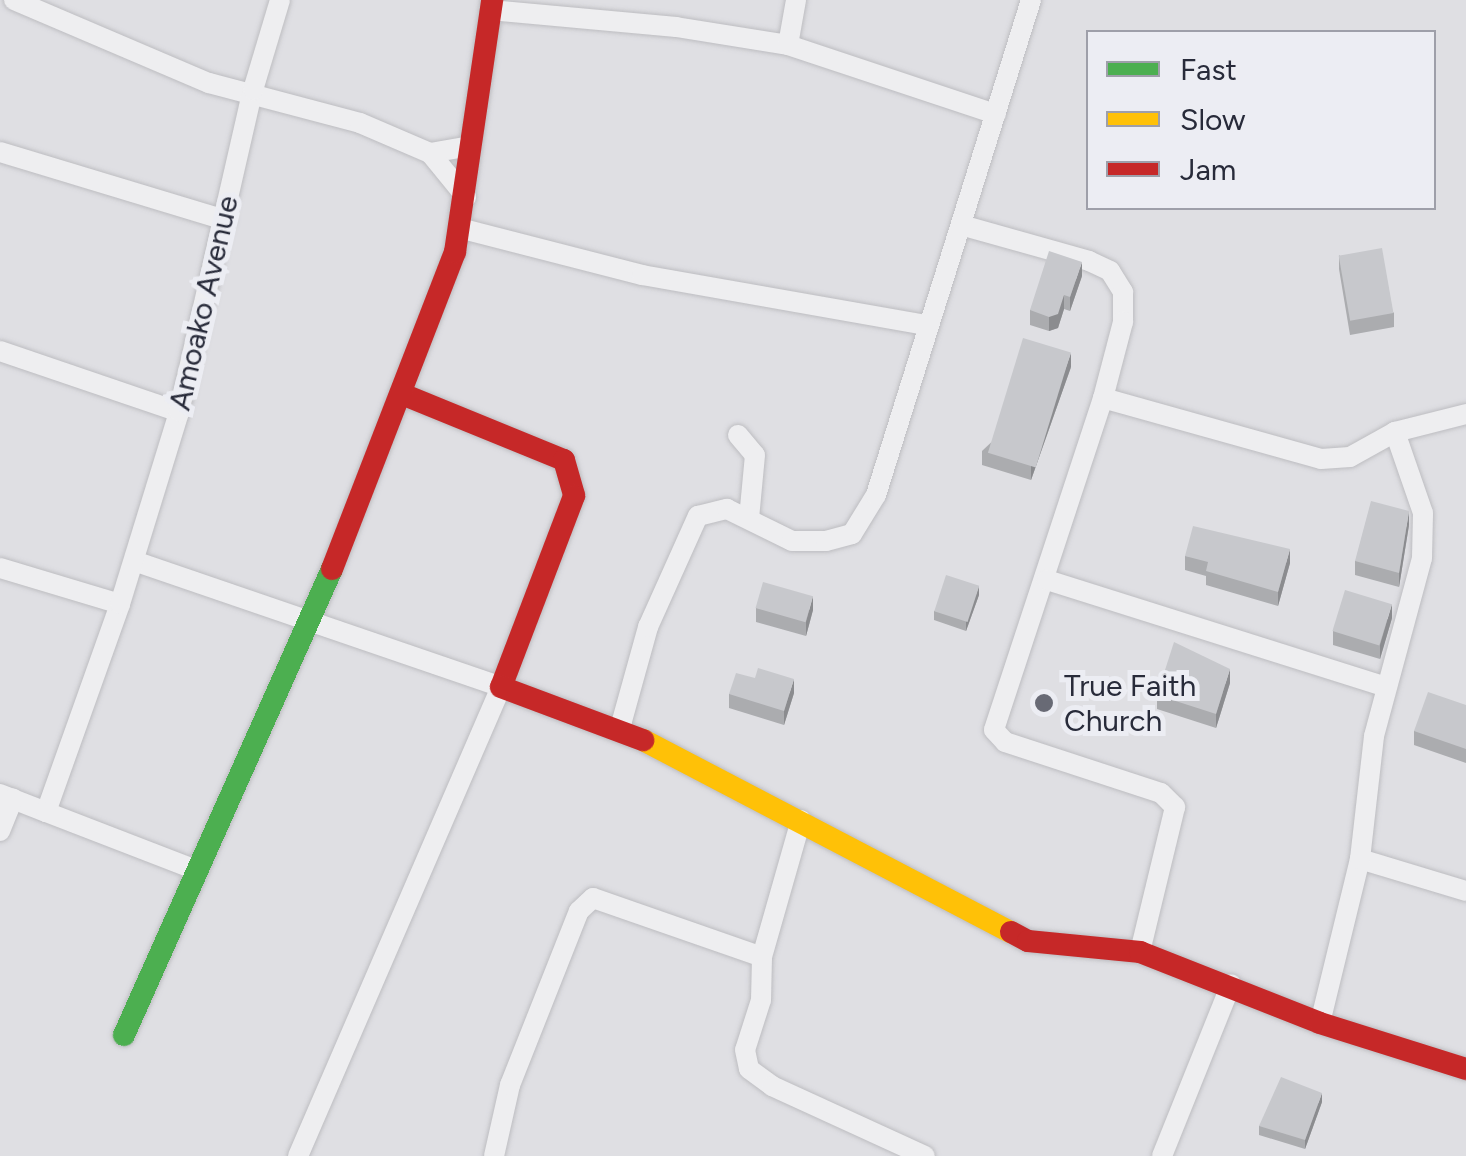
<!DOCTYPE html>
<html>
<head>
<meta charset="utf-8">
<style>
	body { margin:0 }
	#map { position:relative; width:1466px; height:1156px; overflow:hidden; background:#dfdfe3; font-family:Figtree,sans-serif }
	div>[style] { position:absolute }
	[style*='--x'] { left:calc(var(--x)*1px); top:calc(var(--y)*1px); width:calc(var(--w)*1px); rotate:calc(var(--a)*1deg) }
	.roads { filter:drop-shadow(0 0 2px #bdbdc1) drop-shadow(0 0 2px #bdbdc1) }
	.street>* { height:20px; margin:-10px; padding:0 10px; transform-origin:10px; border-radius:10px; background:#eeeef0 }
	.fast>* { height:22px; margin:-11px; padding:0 11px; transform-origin:11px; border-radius:11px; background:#4caf50 }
	.slow>* { height:22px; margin:-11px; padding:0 11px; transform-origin:11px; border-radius:11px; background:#ffc107 }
	.jam>* { height:22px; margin:-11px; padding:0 11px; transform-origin:11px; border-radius:11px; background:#c62828 }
	.wall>* { inset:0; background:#abacaf }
	.shaded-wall>* { inset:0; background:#8b8c8f }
	.building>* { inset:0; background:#c7c8cc; transform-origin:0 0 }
	.dots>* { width:28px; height:28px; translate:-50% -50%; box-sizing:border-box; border:5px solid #ecedf3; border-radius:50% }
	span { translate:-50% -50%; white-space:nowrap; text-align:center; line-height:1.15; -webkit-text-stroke:10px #ecedf3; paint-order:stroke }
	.street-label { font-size:30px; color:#282b3a }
	.poi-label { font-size:30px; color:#282b3a }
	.left { translate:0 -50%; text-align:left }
	.legend { position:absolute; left:1086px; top:30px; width:350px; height:180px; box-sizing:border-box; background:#ecedf3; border:2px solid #9e9fa9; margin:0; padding:12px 18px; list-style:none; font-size:30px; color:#282b3a }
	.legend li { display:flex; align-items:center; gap:20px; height:50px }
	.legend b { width:50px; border:2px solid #9e9fa9 }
</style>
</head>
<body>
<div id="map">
	<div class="roads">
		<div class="street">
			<i style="--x:14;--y:0;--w:212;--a:23.1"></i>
			<i style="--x:209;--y:83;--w:156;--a:14.8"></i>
			<i style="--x:360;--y:123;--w:76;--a:23.2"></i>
			<i style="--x:430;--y:153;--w:42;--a:-9.7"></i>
			<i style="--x:490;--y:10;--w:187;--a:5.2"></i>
			<i style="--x:676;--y:27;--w:113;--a:9.1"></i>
			<i style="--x:788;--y:45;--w:219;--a:18.4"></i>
			<i style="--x:788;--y:45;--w:46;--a:-79.9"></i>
			<i style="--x:0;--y:152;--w:235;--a:16.8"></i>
			<i style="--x:430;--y:153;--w:57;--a:50.7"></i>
			<i style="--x:961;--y:225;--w:133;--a:15.7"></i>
			<i style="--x:1089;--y:261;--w:23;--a:25"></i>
			<i style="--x:1110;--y:271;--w:25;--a:58"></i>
			<i style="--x:1123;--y:292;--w:30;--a:90"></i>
			<i style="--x:1123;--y:322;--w:79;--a:104.7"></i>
			<i style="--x:1103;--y:398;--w:349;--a:108.2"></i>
			<i style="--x:994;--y:730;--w:16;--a:47"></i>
			<i style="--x:1005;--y:742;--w:164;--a:18.1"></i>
			<i style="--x:1161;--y:793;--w:20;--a:45"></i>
			<i style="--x:1175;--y:807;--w:149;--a:103.6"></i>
			<i style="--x:463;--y:229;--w:185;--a:14.4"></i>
			<i style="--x:642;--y:275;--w:289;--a:10"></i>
			<i style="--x:0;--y:351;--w:189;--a:18.8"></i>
			<i style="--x:1103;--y:398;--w:226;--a:15.6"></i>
			<i style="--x:1321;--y:459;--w:29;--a:-4"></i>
			<i style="--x:1350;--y:457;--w:51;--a:-29.1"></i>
			<i style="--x:1395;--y:432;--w:73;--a:-14.2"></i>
			<i style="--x:738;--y:435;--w:26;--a:50"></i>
			<i style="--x:755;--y:455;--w:63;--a:95.4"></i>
			<i style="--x:134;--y:561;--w:388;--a:18.9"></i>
			<i style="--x:501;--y:687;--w:511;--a:113.4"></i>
			<i style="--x:0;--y:568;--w:125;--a:16.7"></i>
			<i style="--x:1047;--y:580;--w:355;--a:17.5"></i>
			<i style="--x:620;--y:728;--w:105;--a:-74.5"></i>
			<i style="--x:648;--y:627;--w:122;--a:-65.8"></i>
			<i style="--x:698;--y:516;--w:30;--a:-14"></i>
			<i style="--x:727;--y:509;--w:72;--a:26.2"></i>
			<i style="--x:792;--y:541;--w:34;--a:0"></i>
			<i style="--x:826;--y:541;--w:27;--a:-15"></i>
			<i style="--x:852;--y:534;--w:46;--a:-58.4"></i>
			<i style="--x:876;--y:495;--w:519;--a:-72.61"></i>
			<i style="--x:0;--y:794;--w:49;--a:21.4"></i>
			<i style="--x:46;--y:812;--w:221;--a:-70.4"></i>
			<i style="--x:120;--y:604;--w:201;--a:-72.9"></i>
			<i style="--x:179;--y:412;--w:330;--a:-77.1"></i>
			<i style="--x:253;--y:90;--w:94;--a:-73.3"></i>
			<i style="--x:46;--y:812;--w:161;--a:21.1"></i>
			<i style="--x:801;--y:820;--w:142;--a:105.9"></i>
			<i style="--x:762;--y:957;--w:43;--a:91.3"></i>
			<i style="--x:761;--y:1000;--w:52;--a:107.7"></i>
			<i style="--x:745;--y:1050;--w:19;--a:78"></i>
			<i style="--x:749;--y:1069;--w:29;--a:36"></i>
			<i style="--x:772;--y:1086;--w:168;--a:24.6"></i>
			<i style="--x:0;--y:831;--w:35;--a:-68"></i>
			<i style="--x:1360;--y:859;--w:111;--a:16.8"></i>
			<i style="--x:1320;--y:1023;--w:169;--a:-76.3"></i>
			<i style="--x:1360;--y:859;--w:124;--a:-83.5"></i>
			<i style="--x:1374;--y:736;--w:184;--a:-74.9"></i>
			<i style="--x:1422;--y:558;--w:45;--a:-88.7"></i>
			<i style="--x:1423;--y:513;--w:86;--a:-109.1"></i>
			<i style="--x:494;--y:1156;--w:73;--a:-77.3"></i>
			<i style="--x:510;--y:1085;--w:187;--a:-68.4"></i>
			<i style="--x:579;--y:911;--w:19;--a:-43"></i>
			<i style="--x:593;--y:898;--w:179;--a:19.2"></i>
			<i style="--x:1162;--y:1156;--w:185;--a:-68.1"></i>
		</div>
		<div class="fast">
			<i style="--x:124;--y:1035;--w:510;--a:-65.95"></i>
		</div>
		<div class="slow">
			<i style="--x:643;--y:740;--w:415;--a:27.6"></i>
		</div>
		<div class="jam">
			<i style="--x:402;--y:394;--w:175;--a:22.2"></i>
			<i style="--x:564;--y:460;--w:37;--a:74"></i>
			<i style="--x:574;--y:496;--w:204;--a:110.9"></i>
			<i style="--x:501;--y:687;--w:152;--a:20.5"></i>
			<i style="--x:332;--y:569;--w:340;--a:-68.8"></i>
			<i style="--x:455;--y:252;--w:255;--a:-81.6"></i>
			<i style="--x:1011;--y:932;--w:19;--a:28"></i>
			<i style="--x:1028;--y:941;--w:113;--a:5.6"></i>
			<i style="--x:1140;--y:952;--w:193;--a:21.5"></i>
			<i style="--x:1320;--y:1023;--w:153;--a:17.5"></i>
		</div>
	</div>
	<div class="wall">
		<i style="clip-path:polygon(1339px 255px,1394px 313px,1394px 327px,1350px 335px,1339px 269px)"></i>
		<i style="clip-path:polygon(1082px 276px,1070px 311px,1064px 309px,1058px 328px,1049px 331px,1030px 325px,1030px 310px)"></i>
		<i style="clip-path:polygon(1071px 367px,1031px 480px,982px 465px,982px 451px)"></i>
		<i style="clip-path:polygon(1409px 525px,1399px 587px,1355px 575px,1355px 561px)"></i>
		<i style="clip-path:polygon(1185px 556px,1290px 563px,1278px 606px,1206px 585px,1206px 576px,1185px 570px)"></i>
		<i style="clip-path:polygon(979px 595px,966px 631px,934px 620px,934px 611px)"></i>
		<i style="clip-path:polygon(756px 608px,813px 610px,806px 636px,756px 622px)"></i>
		<i style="clip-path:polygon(1392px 618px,1380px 659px,1333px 645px,1333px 631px)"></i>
		<i style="clip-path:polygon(1230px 683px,1216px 728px,1157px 709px,1157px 695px)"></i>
		<i style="clip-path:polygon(794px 693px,784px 725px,729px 708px,729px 694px)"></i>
		<i style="clip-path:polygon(1466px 705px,1466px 763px,1414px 745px,1414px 731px)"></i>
		<i style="clip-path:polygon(1322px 1102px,1305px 1149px,1259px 1135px,1259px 1126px)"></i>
	</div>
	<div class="shaded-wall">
		<i style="clip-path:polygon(1082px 262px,1082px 276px,1070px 311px,1070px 297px)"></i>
		<i style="clip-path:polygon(1064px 295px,1064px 309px,1058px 328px,1049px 331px,1049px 317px)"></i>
		<i style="clip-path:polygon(1071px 353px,1071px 367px,1031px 480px,1031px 466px)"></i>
		<i style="clip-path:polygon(1409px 511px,1409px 525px,1399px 587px,1399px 573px)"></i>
		<i style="clip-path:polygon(1290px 549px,1290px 563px,1278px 606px,1278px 592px)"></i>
		<i style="clip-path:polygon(979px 586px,979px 595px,966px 631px,966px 622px)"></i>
		<i style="clip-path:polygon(813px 596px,813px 610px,806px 636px,806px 622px)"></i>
		<i style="clip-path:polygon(1392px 604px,1392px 618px,1380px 659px,1380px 645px)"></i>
		<i style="clip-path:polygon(1230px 669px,1230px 683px,1216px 728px,1216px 714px)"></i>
		<i style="clip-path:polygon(794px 679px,794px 693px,784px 725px,784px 711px)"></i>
		<i style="clip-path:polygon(1322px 1093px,1322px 1102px,1305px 1149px,1305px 1140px)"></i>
	</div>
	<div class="building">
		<i style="left:1382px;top:248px;width:66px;height:44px;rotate:80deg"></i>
		<i style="clip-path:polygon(1049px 251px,1082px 262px,1070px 297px,1064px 295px,1058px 314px,1049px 317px,1030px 310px)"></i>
		<i style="left:1023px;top:338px;width:50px;height:120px;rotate:17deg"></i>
		<i style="clip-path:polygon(1371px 501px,1409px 511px,1399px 573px,1355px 561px)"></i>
		<i style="clip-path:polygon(1193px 526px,1290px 549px,1278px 592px,1206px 571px,1208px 562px,1185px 556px)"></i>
		<i style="left:946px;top:575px;width:35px;height:38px;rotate:18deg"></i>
		<i style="left:763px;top:582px;width:52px;height:27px;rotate:16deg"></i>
		<i style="left:1345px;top:590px;width:49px;height:43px;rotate:17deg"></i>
		<i style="clip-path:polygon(1174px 642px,1230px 669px,1216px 714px,1157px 695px)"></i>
		<i style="clip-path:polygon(758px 668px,794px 679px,784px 711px,729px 694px,736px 673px,755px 678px)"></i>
		<i style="clip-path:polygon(1428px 692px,1466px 705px,1466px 749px,1414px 731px)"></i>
		<i style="clip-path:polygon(1281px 1077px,1322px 1093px,1305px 1140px,1259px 1126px)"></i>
	</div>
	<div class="dots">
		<i style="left:1044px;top:703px;background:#686a75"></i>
	</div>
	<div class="street-label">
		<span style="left:204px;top:303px;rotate:-77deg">Amoako Avenue</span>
	</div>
	<div class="poi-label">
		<span class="left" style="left:1064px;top:703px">True Faith<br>Church</span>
	</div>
	<ul class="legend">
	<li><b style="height:12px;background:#4caf50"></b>Fast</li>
	<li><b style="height:12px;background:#ffc107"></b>Slow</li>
	<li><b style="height:12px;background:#c62828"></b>Jam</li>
	</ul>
</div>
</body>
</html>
